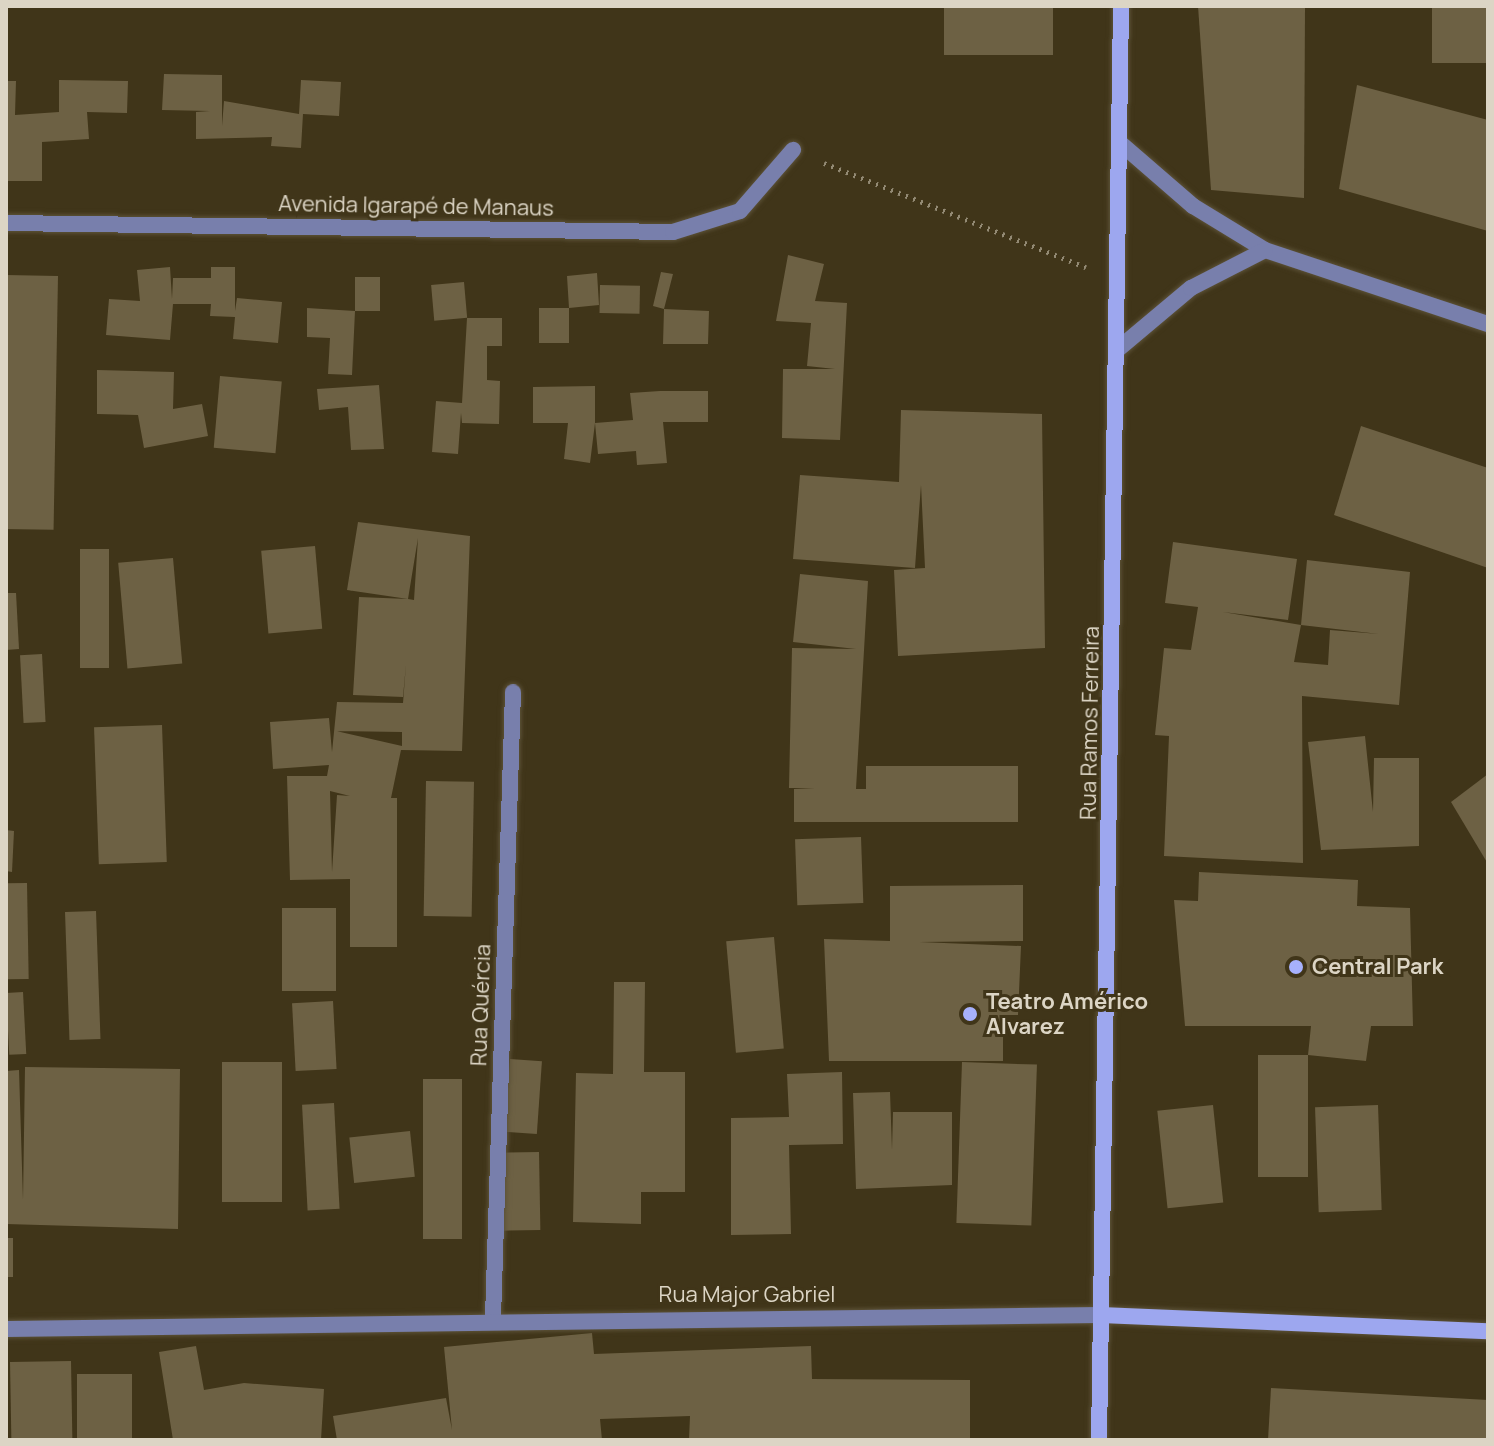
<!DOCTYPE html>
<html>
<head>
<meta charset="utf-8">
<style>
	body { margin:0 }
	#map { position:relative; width:1494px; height:1446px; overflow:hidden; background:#403519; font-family:Manrope,sans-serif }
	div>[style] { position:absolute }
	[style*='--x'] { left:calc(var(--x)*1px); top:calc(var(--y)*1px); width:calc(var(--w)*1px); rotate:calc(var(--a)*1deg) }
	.building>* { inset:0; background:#6d6144; transform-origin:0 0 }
	.path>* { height:5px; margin-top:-2.5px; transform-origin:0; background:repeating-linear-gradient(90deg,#938a74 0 2px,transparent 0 8px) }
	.roads { filter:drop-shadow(0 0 2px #5c5238) drop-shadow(0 0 2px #5c5238) }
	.minor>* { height:16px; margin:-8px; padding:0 8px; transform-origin:8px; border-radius:8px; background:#787fac }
	.tertiary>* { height:16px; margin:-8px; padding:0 8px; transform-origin:8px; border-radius:8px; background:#787fac }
	.secondary>* { height:16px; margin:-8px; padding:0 8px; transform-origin:8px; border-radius:8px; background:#9da7ef }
	.dots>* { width:22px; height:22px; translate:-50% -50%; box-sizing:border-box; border:4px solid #403519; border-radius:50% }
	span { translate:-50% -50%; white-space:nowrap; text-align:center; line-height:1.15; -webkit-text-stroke:6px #403519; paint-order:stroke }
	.street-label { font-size:22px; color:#dcd5c5 }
	.poi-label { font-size:22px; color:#dcd5c5; font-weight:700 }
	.left { translate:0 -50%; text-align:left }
	.frame { position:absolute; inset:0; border:8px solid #dcd5c5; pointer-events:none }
</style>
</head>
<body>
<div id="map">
	<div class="building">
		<i style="left:944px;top:6px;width:109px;height:49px"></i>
		<i style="clip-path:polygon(1198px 6px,1305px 6px,1304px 198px,1211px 190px)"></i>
		<i style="left:1432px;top:6px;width:56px;height:57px"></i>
		<i style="clip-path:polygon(164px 74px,222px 75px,222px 126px,224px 101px,299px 114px,301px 80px,341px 82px,339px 116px,303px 114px,301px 148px,271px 146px,272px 137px,196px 139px,196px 112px,210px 111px,162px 110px)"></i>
		<i style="clip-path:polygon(59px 80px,128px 81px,127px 113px,87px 112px,89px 139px,42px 142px,42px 181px,6px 181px,6px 81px,16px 81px,15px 115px,59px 112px)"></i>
		<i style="clip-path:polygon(1357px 85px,1488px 120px,1488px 231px,1339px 189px)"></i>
		<i style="clip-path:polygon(788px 255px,824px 264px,815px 301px,847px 303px,840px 440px,782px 438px,783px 369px,835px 369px,807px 366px,811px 323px,776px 321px)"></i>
		<i style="clip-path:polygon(170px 267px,172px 299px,173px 278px,211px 278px,211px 267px,235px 267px,235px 311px,237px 298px,282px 302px,278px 343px,233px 339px,235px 317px,210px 316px,211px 304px,173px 304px,170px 340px,106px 335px,109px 299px,140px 301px,137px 270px)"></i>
		<i style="clip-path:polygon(661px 272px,673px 274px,664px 309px,709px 311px,708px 344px,663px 344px,664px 309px,653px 306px)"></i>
		<i style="clip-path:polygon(597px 273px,599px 305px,569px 308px,569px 343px,539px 343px,539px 308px,569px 308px,567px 276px)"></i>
		<i style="left:6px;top:275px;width:52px;height:254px;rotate:1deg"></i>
		<i style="left:355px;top:277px;width:25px;height:34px"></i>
		<i style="left:464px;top:282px;width:36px;height:33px;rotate:85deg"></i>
		<i style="left:600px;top:285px;width:40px;height:28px;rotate:1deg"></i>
		<i style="clip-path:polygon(307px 308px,355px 311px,352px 375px,328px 374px,330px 338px,307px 337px)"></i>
		<i style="clip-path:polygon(467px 318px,502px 318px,502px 346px,487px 346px,487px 380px,500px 381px,499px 424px,462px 423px,461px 413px,458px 454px,432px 452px,436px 401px,462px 403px)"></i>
		<i style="clip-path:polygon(97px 370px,174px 372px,173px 409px,202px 404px,208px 436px,144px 448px,138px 415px,97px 414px)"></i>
		<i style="left:220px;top:376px;width:62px;height:72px;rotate:5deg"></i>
		<i style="clip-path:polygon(379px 385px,384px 449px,351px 450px,348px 407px,319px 410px,317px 389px)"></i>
		<i style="clip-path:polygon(595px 386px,595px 423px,633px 420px,630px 393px,660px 391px,708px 391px,708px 422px,663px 422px,667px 463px,637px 465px,636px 451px,598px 454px,595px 423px,590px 463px,564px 459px,568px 423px,533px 423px,533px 387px)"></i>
		<i style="clip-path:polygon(901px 410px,1042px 414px,1045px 648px,898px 656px,894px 570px,925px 568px,921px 485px,915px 568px,793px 559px,800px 475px,899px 482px)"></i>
		<i style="clip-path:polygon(1361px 426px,1488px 468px,1488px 568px,1334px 515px)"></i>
		<i style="clip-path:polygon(evenodd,358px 522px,470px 536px,462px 751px,401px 750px,391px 798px,397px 798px,397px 947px,350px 947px,350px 879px,290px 880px,287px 776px,327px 776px,329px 765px,273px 769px,270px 722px,329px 718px,332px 752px,337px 702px,403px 703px,406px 664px,403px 697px,353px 695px,359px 597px,408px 599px,347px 590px,358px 522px,418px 538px,414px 600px,408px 599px,418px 538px,358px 522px,336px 731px,402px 732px,402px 746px,336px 731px,358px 522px,330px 791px,350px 796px,337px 795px,332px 872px,330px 791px)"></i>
		<i style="clip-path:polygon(1173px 542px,1297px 559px,1288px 620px,1223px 612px,1301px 625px,1294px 662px,1328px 665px,1330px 630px,1379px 634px,1301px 625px,1307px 560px,1410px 572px,1399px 705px,1302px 696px,1303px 863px,1164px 856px,1169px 736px,1155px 735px,1164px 648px,1191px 650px,1198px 607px,1165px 603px)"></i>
		<i style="left:315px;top:546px;width:83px;height:54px;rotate:85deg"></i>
		<i style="left:109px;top:549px;width:119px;height:29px;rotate:90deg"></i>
		<i style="left:173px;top:558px;width:106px;height:55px;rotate:85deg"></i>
		<i style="clip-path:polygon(800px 574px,868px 581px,856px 789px,866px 789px,866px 766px,1018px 766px,1018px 822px,794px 822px,794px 789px,815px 788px,789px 788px,792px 648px,856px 649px,793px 642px)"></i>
		<i style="clip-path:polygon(6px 593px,16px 593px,19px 649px,6px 650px)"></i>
		<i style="left:42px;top:654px;width:68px;height:22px;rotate:87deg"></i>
		<i style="left:162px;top:725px;width:137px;height:68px;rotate:88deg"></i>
		<i style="clip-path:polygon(1365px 736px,1373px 812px,1374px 758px,1419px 758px,1419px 846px,1321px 850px,1308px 742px)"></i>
		<i style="clip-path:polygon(1488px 774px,1488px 864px,1451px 802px)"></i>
		<i style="left:426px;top:781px;width:48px;height:135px;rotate:1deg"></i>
		<i style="clip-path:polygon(6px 830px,14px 831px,12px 872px,6px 871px)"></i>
		<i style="left:861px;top:837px;width:66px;height:66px;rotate:88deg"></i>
		<i style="clip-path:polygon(1199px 872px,1358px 880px,1357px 906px,1410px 908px,1413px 1026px,1371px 1026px,1366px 1061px,1308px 1055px,1311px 1026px,1185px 1026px,1174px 900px,1198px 901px)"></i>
		<i style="left:27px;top:883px;width:96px;height:21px;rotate:89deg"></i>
		<i style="clip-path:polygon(1023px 885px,1023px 941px,919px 942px,1021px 946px,1018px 1015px,1003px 1015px,1003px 1061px,829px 1061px,824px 939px,890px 941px,890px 886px)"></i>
		<i style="left:282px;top:908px;width:54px;height:83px"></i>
		<i style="left:96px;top:911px;width:128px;height:31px;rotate:88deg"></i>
		<i style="left:774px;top:937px;width:112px;height:48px;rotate:85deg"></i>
		<i style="clip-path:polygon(614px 982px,645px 982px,644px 1072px,685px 1072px,685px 1192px,641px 1192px,641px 1224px,573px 1222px,576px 1073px,613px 1074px)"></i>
		<i style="left:23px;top:992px;width:62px;height:17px;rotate:87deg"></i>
		<i style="left:333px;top:1001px;width:68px;height:41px;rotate:87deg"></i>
		<i style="left:1258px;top:1055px;width:50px;height:122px"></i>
		<i style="left:510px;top:1059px;width:32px;height:73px;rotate:4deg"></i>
		<i style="left:222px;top:1062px;width:60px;height:140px"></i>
		<i style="left:962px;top:1062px;width:75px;height:161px;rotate:2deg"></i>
		<i style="clip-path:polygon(25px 1067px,180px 1069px,178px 1229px,6px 1224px,6px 1071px,19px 1070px,23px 1200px)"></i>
		<i style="clip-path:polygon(842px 1072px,843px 1144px,789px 1145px,791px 1234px,731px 1235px,731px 1118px,789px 1117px,787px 1074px)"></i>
		<i style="left:423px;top:1079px;width:39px;height:160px"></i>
		<i style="clip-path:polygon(890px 1092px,892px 1150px,893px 1112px,952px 1112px,952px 1185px,856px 1189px,853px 1093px)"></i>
		<i style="left:334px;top:1103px;width:106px;height:32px;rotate:87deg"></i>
		<i style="left:1213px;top:1105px;width:98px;height:56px;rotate:84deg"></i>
		<i style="left:1378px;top:1105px;width:105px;height:63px;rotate:88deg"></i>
		<i style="left:410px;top:1131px;width:46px;height:61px;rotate:84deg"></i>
		<i style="left:539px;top:1152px;width:78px;height:40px;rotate:89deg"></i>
		<i style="left:6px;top:1238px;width:7px;height:39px"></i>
		<i style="clip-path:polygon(592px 1333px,594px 1354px,811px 1346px,812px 1379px,970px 1380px,970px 1440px,689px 1440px,690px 1416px,600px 1419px,602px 1440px,337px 1440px,333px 1416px,446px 1398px,452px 1430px,444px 1347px)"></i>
		<i style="clip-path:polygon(196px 1346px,204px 1390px,244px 1383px,324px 1389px,321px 1440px,173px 1440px,159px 1352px)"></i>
		<i style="left:71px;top:1361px;width:79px;height:61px;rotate:89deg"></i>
		<i style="left:77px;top:1374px;width:55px;height:66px"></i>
		<i style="clip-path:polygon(1271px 1388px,1488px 1400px,1488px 1440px,1268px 1440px)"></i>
	</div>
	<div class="path">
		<i style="--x:824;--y:163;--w:282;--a:21.7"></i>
	</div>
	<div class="roads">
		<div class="minor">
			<i style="--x:1119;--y:142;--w:98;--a:40.9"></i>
			<i style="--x:1193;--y:206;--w:84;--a:31.4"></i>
			<i style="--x:1265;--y:250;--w:235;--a:18.4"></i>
			<i style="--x:6;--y:223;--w:667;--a:0.77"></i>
			<i style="--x:673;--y:232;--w:70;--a:-17.4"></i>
			<i style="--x:740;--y:211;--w:81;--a:-49"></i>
			<i style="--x:1117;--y:350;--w:97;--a:-40"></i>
			<i style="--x:1191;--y:288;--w:83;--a:-27.2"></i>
			<i style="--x:493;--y:1318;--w:626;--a:-88.17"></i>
		</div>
		<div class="tertiary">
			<i style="--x:6;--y:1329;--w:1095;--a:-0.73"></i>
		</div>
		<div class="secondary">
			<i style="--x:1101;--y:1315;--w:387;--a:2.4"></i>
			<i style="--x:1099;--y:1440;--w:1434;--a:-89.12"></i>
		</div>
	</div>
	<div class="dots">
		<i style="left:1296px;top:967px;background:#a7b1fc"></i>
		<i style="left:970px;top:1014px;background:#a7b1fc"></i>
	</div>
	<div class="street-label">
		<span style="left:416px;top:206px;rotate:1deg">Avenida Igarapé de Manaus</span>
		<span style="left:1090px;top:723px;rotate:-89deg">Rua Ramos Ferreira</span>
		<span style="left:481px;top:1005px;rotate:-88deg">Rua Quércia</span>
		<span style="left:747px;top:1295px">Rua Major Gabriel</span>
	</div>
	<div class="poi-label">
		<span class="left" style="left:1312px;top:967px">Central Park</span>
		<span class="left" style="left:986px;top:1014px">Teatro Américo<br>Alvarez</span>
	</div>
	<div class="frame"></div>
</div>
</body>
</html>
